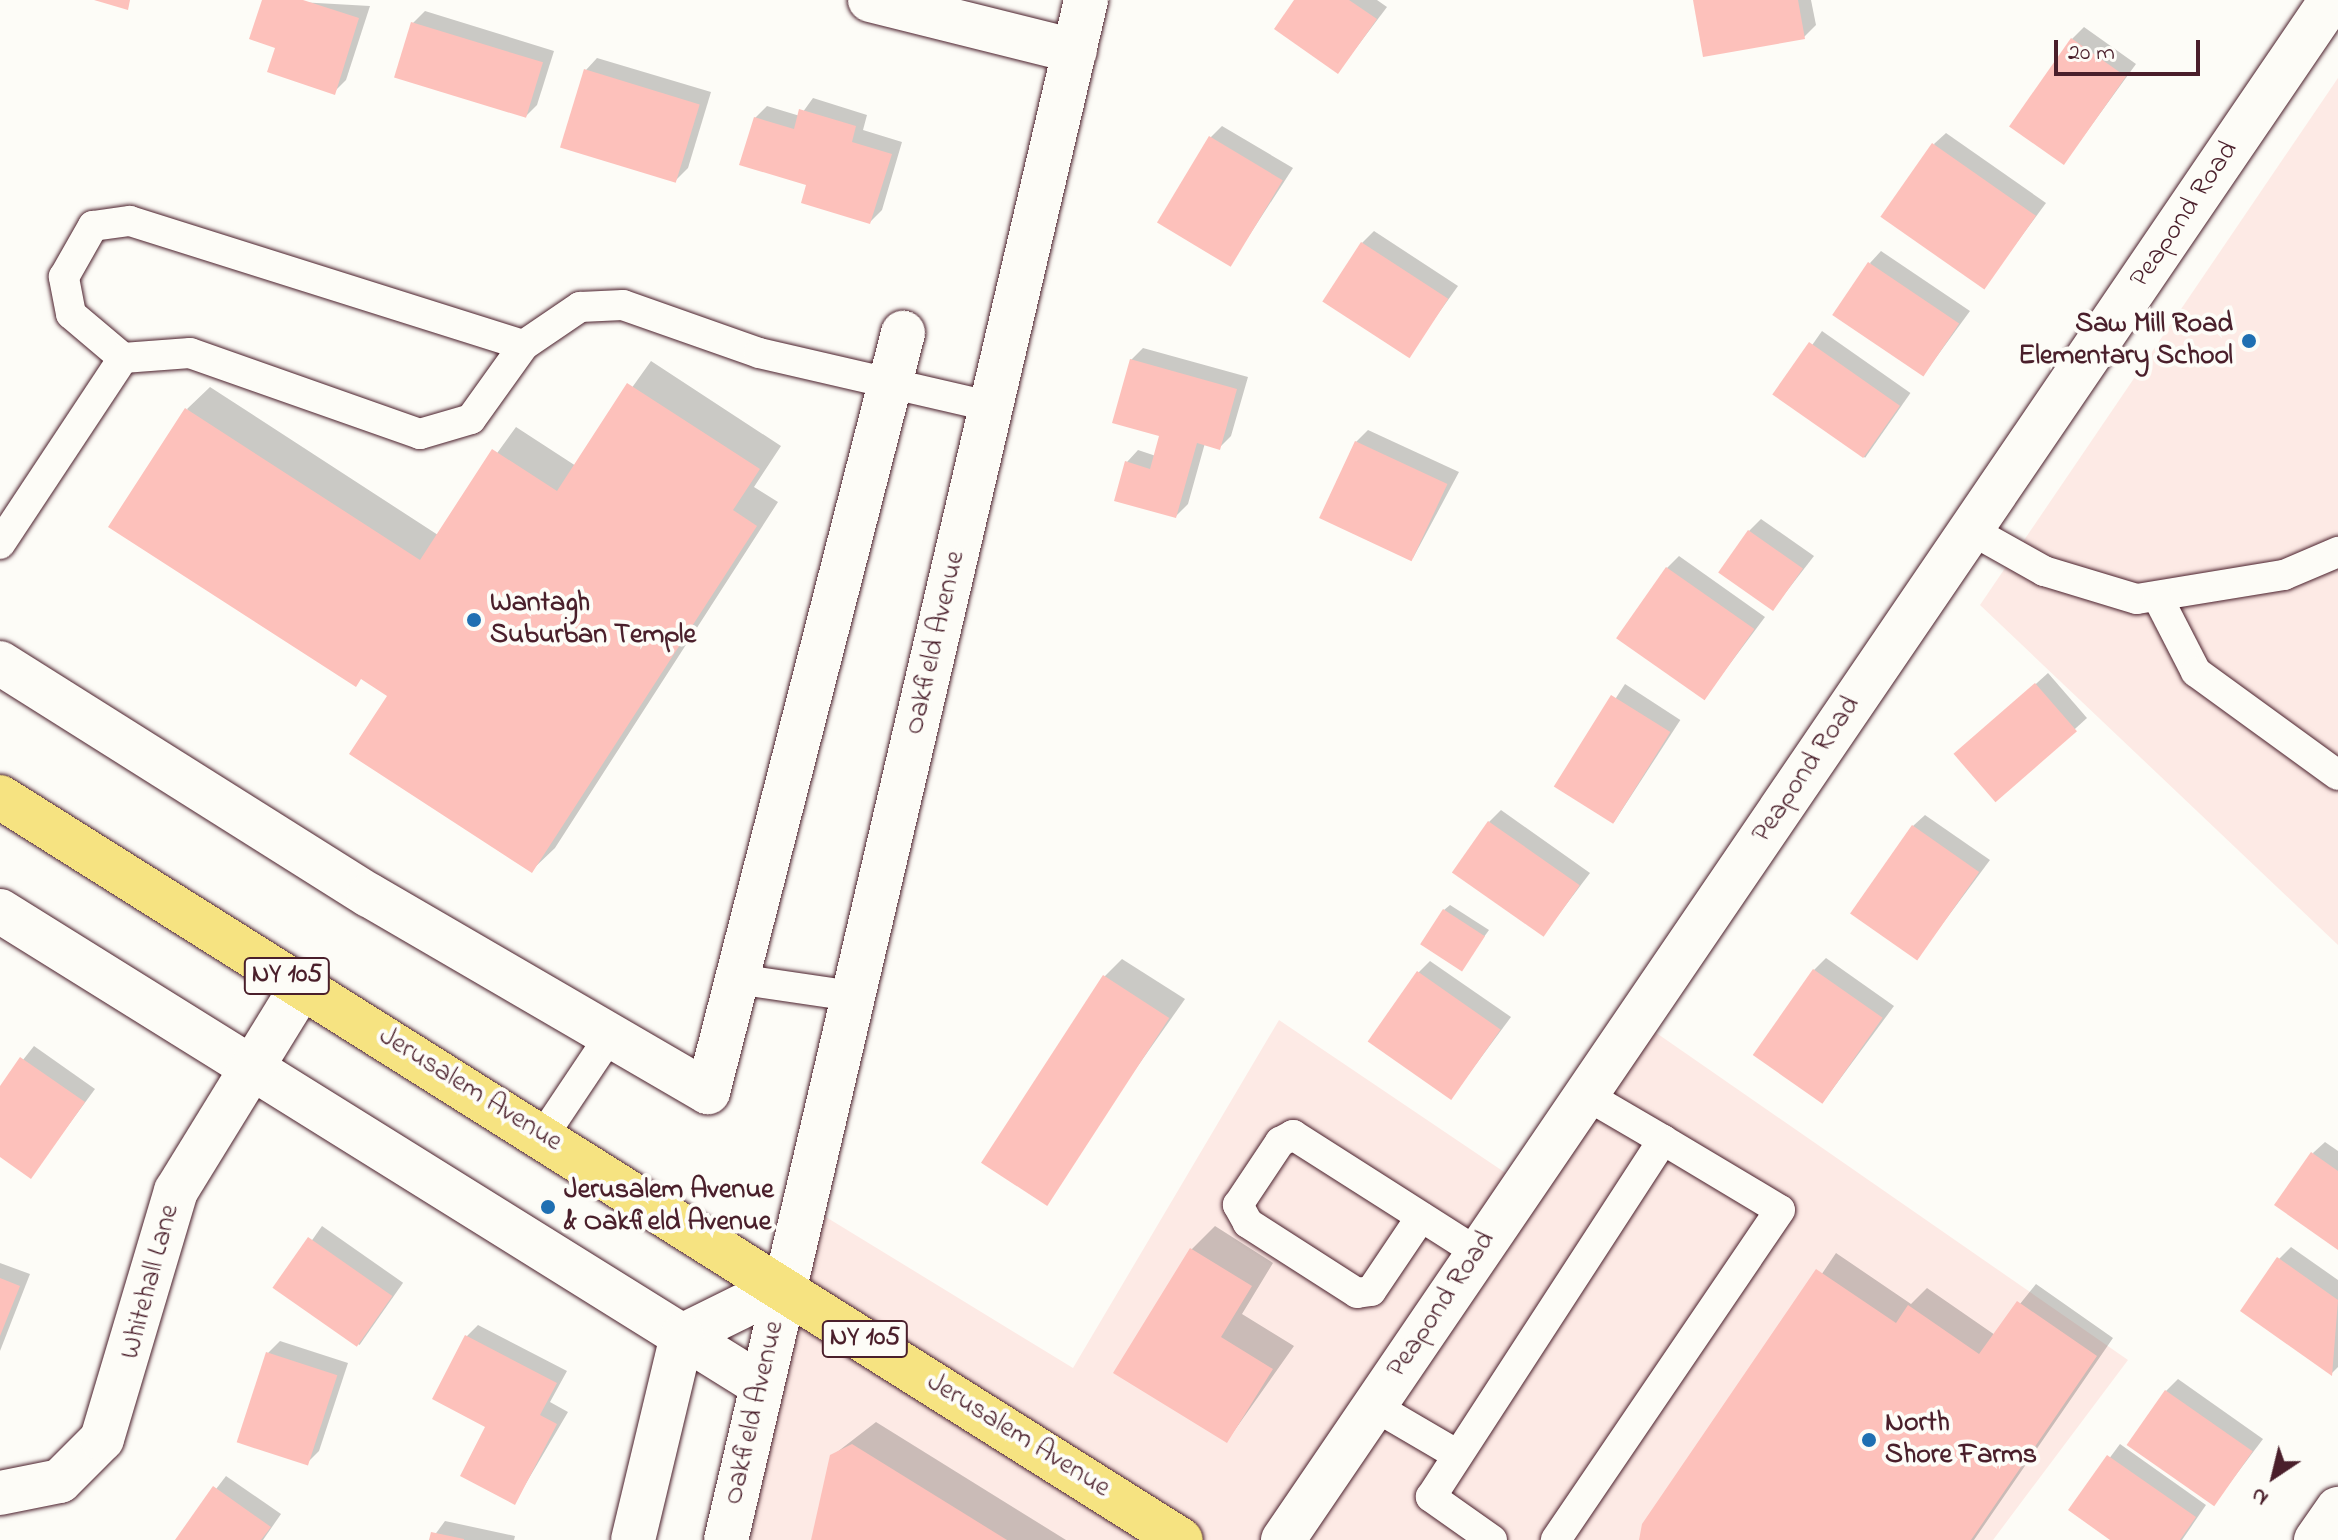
<!DOCTYPE html>
<html>
<head>
<meta charset="utf-8">
<style>
	body { margin:0 }
	#map { position:relative; width:2338px; height:1540px; overflow:hidden; background:#fdfcf7; font-family:"Indie Flower",sans-serif }
	div>[style] { position:absolute }
	[style*='--x'] { left:calc(var(--x)*1px); top:calc(var(--y)*1px); width:calc(var(--w)*1px); rotate:calc(var(--a)*1deg) }
	.built>* { inset:0; background:#fdeae5 }
	.shadow>* { inset:0; background:#0003; transform-origin:0 0 }
	.building>* { inset:0; background:#fdc1bb; transform-origin:0 0 }
	.roads { filter:drop-shadow(0 0 2px #4a1f2b) drop-shadow(0 0 2px #4a1f2b) }
	.lane>* { height:30px; margin:-15px; padding:0 15px; transform-origin:15px; border-radius:15px; background:#fdfcf7 }
	.street>* { height:44px; margin:-22px; padding:0 22px; transform-origin:22px; border-radius:22px; background:#fdfcf7 }
	.primary>* { height:44px; margin:-22px; padding:0 22px; transform-origin:22px; border-radius:22px; background:#f6e381 }
	.dots>* { width:22px; height:22px; translate:-50% -50%; box-sizing:border-box; border:4px solid #fdfcf7; border-radius:50% }
	span { translate:-50% -50%; white-space:nowrap; text-align:center; line-height:1.15; -webkit-text-stroke:8px #fdfcf7; paint-order:stroke }
	.shield-label span { padding:2px 6px; background:#fdfcf7; border:2px solid; border-radius:6px; -webkit-text-stroke-width:0 }
	.shield-label { font-size:26px; color:#4a1f2b; font-weight:700 }
	.street-label { font-size:28px; color:#4a1f2b }
	.poi-label { font-size:28px; color:#4a1f2b; font-weight:700 }
	.right { translate:-100% -50%; text-align:right }
	.left { translate:0 -50%; text-align:left }
	.north { position:absolute; left:2234px; top:1436px; width:80px; height:80px; -webkit-text-stroke:6px #fdfcf7; paint-order:stroke; rotate:215deg; font-size:22px; font-weight:700; line-height:32px; text-align:center; color:#4a1f2b }
	.north::after { content:''; display:block; margin:auto; width:28px; height:36px; background:#4a1f2b; clip-path:polygon(50% 0,100% 100%,50% 72%,0 100%) }
	.scale { position:absolute; left:2054px; top:40px; width:146px; height:36px; box-sizing:border-box; border:4px solid #4a1f2b; border-top:0; padding-left:10px; font-size:24px; line-height:28px; white-space:nowrap; color:#4a1f2b; -webkit-text-stroke:6px #fdfcf7; paint-order:stroke }
</style>
</head>
<body>
<div id="map">
	<div class="built">
		<i style="clip-path:polygon(2338px 78px,2338px 945px,1980px 605px)"></i>
		<i style="clip-path:polygon(1629px 1014px,2128px 1360px,1993px 1540px,750px 1540px,821px 1214px,1073px 1368px,1279px 1020px,1516px 1180px)"></i>
	</div>
	<div class="shadow">
		<i style="clip-path:polygon(264px 0,370px 6px,346px 80px,334px 92px,277px 46px)"></i>
		<i style="clip-path:polygon(1296px 0,1377px 0,1387px 7px,1338px 72px)"></i>
		<i style="clip-path:polygon(1695px 0,1811px 0,1816px 25px,1804px 37px)"></i>
		<i style="clip-path:polygon(425px 11px,554px 51px,537px 105px,525px 117px,413px 23px)"></i>
		<i style="clip-path:polygon(2084px 27px,2136px 64px,2064px 163px,2072px 39px)"></i>
		<i style="clip-path:polygon(597px 58px,711px 92px,688px 168px,676px 180px,586px 70px)"></i>
		<i style="clip-path:polygon(813px 98px,867px 115px,863px 130px,902px 142px,882px 210px,870px 222px,809px 184px,755px 118px,767px 106px,800px 116px)"></i>
		<i style="clip-path:polygon(1222px 126px,1293px 168px,1230px 265px,1210px 138px)"></i>
		<i style="clip-path:polygon(1946px 133px,2046px 203px,1984px 287px,1934px 144px)"></i>
		<i style="clip-path:polygon(1374px 231px,1458px 286px,1408px 356px,1362px 243px)"></i>
		<i style="clip-path:polygon(1881px 251px,1970px 311px,1924px 374px,1870px 263px)"></i>
		<i style="left:1822px;top:331px;width:108px;height:79px;rotate:35deg"></i>
		<i style="clip-path:polygon(1143px 348px,1248px 377px,1231px 436px,1219px 448px,1205px 443px,1188px 504px,1176px 516px,1127px 462px,1138px 450px,1156px 456px,1161px 435px,1131px 360px)"></i>
		<i style="clip-path:polygon(651px 361px,781px 446px,754px 487px,778px 502px,555px 848px,532px 870px,390px 695px,187px 409px,210px 387px,438px 535px,516px 427px,576px 466px)"></i>
		<i style="clip-path:polygon(1368px 430px,1459px 472px,1413px 558px,1356px 442px)"></i>
		<i style="clip-path:polygon(1761px 519px,1814px 556px,1773px 609px,1749px 531px)"></i>
		<i style="clip-path:polygon(1679px 556px,1765px 617px,1705px 697px,1667px 568px)"></i>
		<i style="clip-path:polygon(2048px 673px,2087px 718px,1998px 799px,1969px 744px)"></i>
		<i style="left:1625px;top:684px;width:66px;height:122px;rotate:33deg"></i>
		<i style="clip-path:polygon(1501px 810px,1590px 873px,1544px 934px,1489px 822px)"></i>
		<i style="clip-path:polygon(1925px 815px,1990px 860px,1917px 958px,1913px 826px)"></i>
		<i style="clip-path:polygon(1450px 905px,1489px 930px,1460px 970px,1444px 910px)"></i>
		<i style="clip-path:polygon(1826px 958px,1894px 1006px,1823px 1102px,1814px 970px)"></i>
		<i style="clip-path:polygon(1122px 959px,1185px 999px,1044px 1199px,1104px 977px)"></i>
		<i style="clip-path:polygon(1430px 961px,1511px 1017px,1451px 1098px,1418px 973px)"></i>
		<i style="clip-path:polygon(34px 1046px,95px 1089px,31px 1176px,0 1154px,0 1089px)"></i>
		<i style="clip-path:polygon(2325px 1142px,2338px 1151px,2338px 1247px,2313px 1153px)"></i>
		<i style="left:322px;top:1226px;width:99px;height:76px;rotate:35deg"></i>
		<i style="clip-path:polygon(1215px 1226px,1273px 1263px,1242px 1314px,1294px 1346px,1227px 1441px,1116px 1373px,1192px 1249px)"></i>
		<i style="clip-path:polygon(2291px 1247px,2338px 1280px,2338px 1367px,2332px 1373px,2279px 1259px)"></i>
		<i style="clip-path:polygon(1836px 1253px,1911px 1304px,1927px 1288px,1995px 1335px,2036px 1284px,2113px 1338px,1974px 1540px,1642px 1540px)"></i>
		<i style="clip-path:polygon(0 1263px,30px 1274px,0 1351px)"></i>
		<i style="clip-path:polygon(478px 1325px,567px 1371px,550px 1402px,568px 1412px,515px 1502px,466px 1337px)"></i>
		<i style="clip-path:polygon(280px 1341px,348px 1363px,319px 1451px,307px 1463px,268px 1353px)"></i>
		<i style="clip-path:polygon(2178px 1379px,2263px 1439px,2214px 1504px,2166px 1391px)"></i>
		<i style="clip-path:polygon(876px 1422px,1066px 1540px,813px 1540px,832px 1456px)"></i>
		<i style="clip-path:polygon(2120px 1444px,2206px 1505px,2182px 1540px,2114px 1540px,2071px 1510px)"></i>
		<i style="clip-path:polygon(226px 1476px,281px 1514px,263px 1540px,177px 1540px)"></i>
		<i style="clip-path:polygon(445px 1521px,515px 1536px,514px 1540px,431px 1540px)"></i>
	</div>
	<div class="building">
		<i style="clip-path:polygon(94px 0,130px 0,128px 10px)"></i>
		<i style="clip-path:polygon(262px 0,303px 0,359px 18px,335px 95px,267px 72px,275px 48px,249px 39px)"></i>
		<i style="clip-path:polygon(1294px 0,1349px 0,1377px 19px,1338px 74px,1274px 29px)"></i>
		<i style="clip-path:polygon(1693px 0,1798px 0,1805px 39px,1703px 57px)"></i>
		<i style="left:411px;top:22px;width:138px;height:58px;rotate:17deg"></i>
		<i style="left:2071px;top:38px;width:67px;height:108px;rotate:35deg"></i>
		<i style="left:584px;top:69px;width:121px;height:82px;rotate:17deg"></i>
		<i style="clip-path:polygon(799px 109px,856px 126px,852px 142px,892px 154px,870px 224px,801px 203px,806px 185px,739px 165px,754px 117px,794px 129px)"></i>
		<i style="left:1209px;top:136px;width:86px;height:101px;rotate:31deg"></i>
		<i style="left:1932px;top:143px;width:127px;height:90px;rotate:35deg"></i>
		<i style="left:1361px;top:242px;width:104px;height:71px;rotate:33deg"></i>
		<i style="left:1868px;top:262px;width:110px;height:64px;rotate:34deg"></i>
		<i style="left:1809px;top:342px;width:111px;height:64px;rotate:35deg"></i>
		<i style="clip-path:polygon(1130px 359px,1237px 389px,1220px 450px,1197px 443px,1176px 518px,1114px 501px,1125px 461px,1150px 469px,1159px 436px,1112px 423px)"></i>
		<i style="clip-path:polygon(627px 383px,760px 469px,733px 510px,757px 526px,532px 873px,349px 754px,387px 696px,361px 679px,356px 687px,108px 527px,185px 408px,420px 560px,492px 449px,557px 491px)"></i>
		<i style="left:1355px;top:441px;width:102px;height:85px;rotate:25deg"></i>
		<i style="left:1748px;top:530px;width:67px;height:52px;rotate:35deg"></i>
		<i style="left:1666px;top:567px;width:108px;height:87px;rotate:35deg"></i>
		<i style="left:2035px;top:683px;width:64px;height:108px;rotate:49deg"></i>
		<i style="left:1611px;top:695px;width:70px;height:108px;rotate:32deg"></i>
		<i style="left:1488px;top:821px;width:112px;height:63px;rotate:35deg"></i>
		<i style="left:1912px;top:825px;width:82px;height:108px;rotate:35deg"></i>
		<i style="left:1443px;top:909px;width:50px;height:42px;rotate:33deg"></i>
		<i style="left:1813px;top:969px;width:85px;height:105px;rotate:35deg"></i>
		<i style="left:1417px;top:971px;width:102px;height:86px;rotate:35deg"></i>
		<i style="left:1103px;top:975px;width:79px;height:224px;rotate:33deg"></i>
		<i style="clip-path:polygon(20px 1057px,85px 1102px,31px 1179px,0 1157px,0 1086px)"></i>
		<i style="clip-path:polygon(2311px 1152px,2338px 1171px,2338px 1250px,2274px 1205px)"></i>
		<i style="left:308px;top:1237px;width:103px;height:62px;rotate:35deg"></i>
		<i style="clip-path:polygon(1190px 1248px,1252px 1286px,1221px 1337px,1273px 1369px,1227px 1443px,1113px 1373px)"></i>
		<i style="clip-path:polygon(2277px 1257px,2338px 1300px,2332px 1376px,2240px 1311px)"></i>
		<i style="clip-path:polygon(1816px 1269px,1896px 1323px,1908px 1305px,1979px 1354px,2017px 1301px,2097px 1356px,1971px 1540px,1639px 1540px,1642px 1524px)"></i>
		<i style="clip-path:polygon(0 1278px,20px 1286px,0 1336px)"></i>
		<i style="clip-path:polygon(465px 1335px,557px 1383px,540px 1415px,557px 1424px,515px 1505px,460px 1476px,485px 1427px,432px 1399px)"></i>
		<i style="left:266px;top:1352px;width:75px;height:95px;rotate:18deg"></i>
		<i style="left:2165px;top:1390px;width:107px;height:67px;rotate:35deg"></i>
		<i style="clip-path:polygon(852px 1444px,1007px 1540px,811px 1540px,830px 1455px)"></i>
		<i style="clip-path:polygon(2107px 1455px,2196px 1517px,2180px 1540px,2110px 1540px,2068px 1510px)"></i>
		<i style="clip-path:polygon(213px 1486px,271px 1527px,261px 1540px,175px 1540px)"></i>
		<i style="clip-path:polygon(431px 1532px,464px 1539px,464px 1540px,429px 1540px)"></i>
	</div>
	<div class="roads">
		<div class="lane">
			<i style="--x:123;--y:358;--w:68;--a:-139.8"></i>
			<i style="--x:71;--y:314;--w:38;--a:-101"></i>
			<i style="--x:64;--y:277;--w:59;--a:-60.4"></i>
			<i style="--x:93;--y:226;--w:37;--a:-8"></i>
			<i style="--x:130;--y:221;--w:413;--a:17.5"></i>
			<i style="--x:1971;--y:530;--w:84;--a:29.3"></i>
			<i style="--x:2044;--y:571;--w:97;--a:16.8"></i>
			<i style="--x:2137;--y:599;--w:149;--a:-9.3"></i>
			<i style="--x:2284;--y:575;--w:59;--a:-23.1"></i>
			<i style="--x:0;--y:544;--w:223;--a:-56.5"></i>
			<i style="--x:123;--y:358;--w:67;--a:-4.3"></i>
			<i style="--x:190;--y:353;--w:244;--a:19.4"></i>
			<i style="--x:420;--y:434;--w:53;--a:-16.4"></i>
			<i style="--x:471;--y:419;--w:91;--a:-54.4"></i>
			<i style="--x:524;--y:345;--w:68;--a:-34.2"></i>
			<i style="--x:580;--y:307;--w:43;--a:-2.7"></i>
			<i style="--x:623;--y:305;--w:144;--a:19.4"></i>
			<i style="--x:759;--y:353;--w:239;--a:13"></i>
			<i style="--x:2158;--y:598;--w:83;--a:62.8"></i>
			<i style="--x:2196;--y:672;--w:175;--a:36"></i>
			<i style="--x:737;--y:979;--w:116;--a:8.4"></i>
			<i style="--x:1586;--y:1095;--w:89;--a:30.3"></i>
			<i style="--x:543;--y:1136;--w:120;--a:-56.2"></i>
			<i style="--x:1421;--y:1217;--w:89;--a:124"></i>
			<i style="--x:1371;--y:1291;--w:14;--a:172"></i>
			<i style="--x:1357;--y:1293;--w:130;--a:-147.3"></i>
			<i style="--x:1248;--y:1223;--w:21;--a:-119"></i>
			<i style="--x:1238;--y:1205;--w:76;--a:-56.3"></i>
			<i style="--x:1280;--y:1142;--w:15;--a:-28"></i>
			<i style="--x:1293;--y:1135;--w:219;--a:32.5"></i>
			<i style="--x:1374;--y:1406;--w:97;--a:30.3"></i>
			<i style="--x:1492;--y:1540;--w:75;--a:-144.8"></i>
			<i style="--x:1431;--y:1497;--w:426;--a:-57"></i>
			<i style="--x:1663;--y:1140;--w:136;--a:30.9"></i>
			<i style="--x:1780;--y:1210;--w:399;--a:124.2"></i>
		</div>
		<div class="street">
			<i style="--x:870;--y:0;--w:211;--a:14"></i>
			<i style="--x:0;--y:663;--w:436;--a:32.2"></i>
			<i style="--x:369;--y:895;--w:392;--a:30.2"></i>
			<i style="--x:708;--y:1092;--w:784;--a:-75.59"></i>
			<i style="--x:0;--y:911;--w:897;--a:31.92"></i>
			<i style="--x:682;--y:1336;--w:113;--a:-26.3"></i>
			<i style="--x:0;--y:1493;--w:61;--a:-11.3"></i>
			<i style="--x:60;--y:1481;--w:59;--a:-45"></i>
			<i style="--x:102;--y:1439;--w:259;--a:-73.4"></i>
			<i style="--x:176;--y:1191;--w:241;--a:-58.4"></i>
			<i style="--x:633;--y:1540;--w:210;--a:-76.5"></i>
			<i style="--x:726;--y:1540;--w:1582;--a:-76.84"></i>
			<i style="--x:1283;--y:1540;--w:1863;--a:-55.76"></i>
			<i style="--x:2316;--y:1540;--w:38;--a:-55"></i>
		</div>
		<div class="primary">
			<i style="--x:0;--y:797;--w:1395;--a:32.18"></i>
		</div>
	</div>
	<div class="dots">
		<i style="left:2249px;top:341px;background:#1f6fb2"></i>
		<i style="left:474px;top:620px;background:#1f6fb2"></i>
		<i style="left:548px;top:1207px;background:#1f6fb2"></i>
		<i style="left:1869px;top:1440px;background:#1f6fb2"></i>
	</div>
	<div class="shield-label">
		<span style="left:287px;top:976px">NY 105</span>
		<span style="left:865px;top:1339px">NY 105</span>
	</div>
	<div class="street-label">
		<span style="left:2185px;top:215px;rotate:-56deg">Peapond Road</span>
		<span style="left:936px;top:643px;rotate:-77deg">Oakfield Avenue</span>
		<span style="left:1807px;top:770px;rotate:-56deg">Peapond Road</span>
		<span style="left:470px;top:1090px;rotate:32deg">Jerusalem Avenue</span>
		<span style="left:151px;top:1282px;rotate:-75deg">Whitehall Lane</span>
		<span style="left:1442px;top:1305px;rotate:-56deg">Peapond Road</span>
		<span style="left:755px;top:1413px;rotate:-77deg">Oakfield Avenue</span>
		<span style="left:1018px;top:1436px;rotate:32deg">Jerusalem Avenue</span>
	</div>
	<div class="poi-label">
		<span class="right" style="left:2233px;top:341px">Saw Mill Road<br>Elementary School</span>
		<span class="left" style="left:490px;top:620px">Wantagh<br>Suburban Temple</span>
		<span class="left" style="left:564px;top:1207px">Jerusalem Avenue<br>&amp; Oakfield Avenue</span>
		<span class="left" style="left:1885px;top:1440px">North<br>Shore Farms</span>
	</div>
	<div class="north">N</div>
	<div class="scale">20 m</div>
</div>
</body>
</html>
